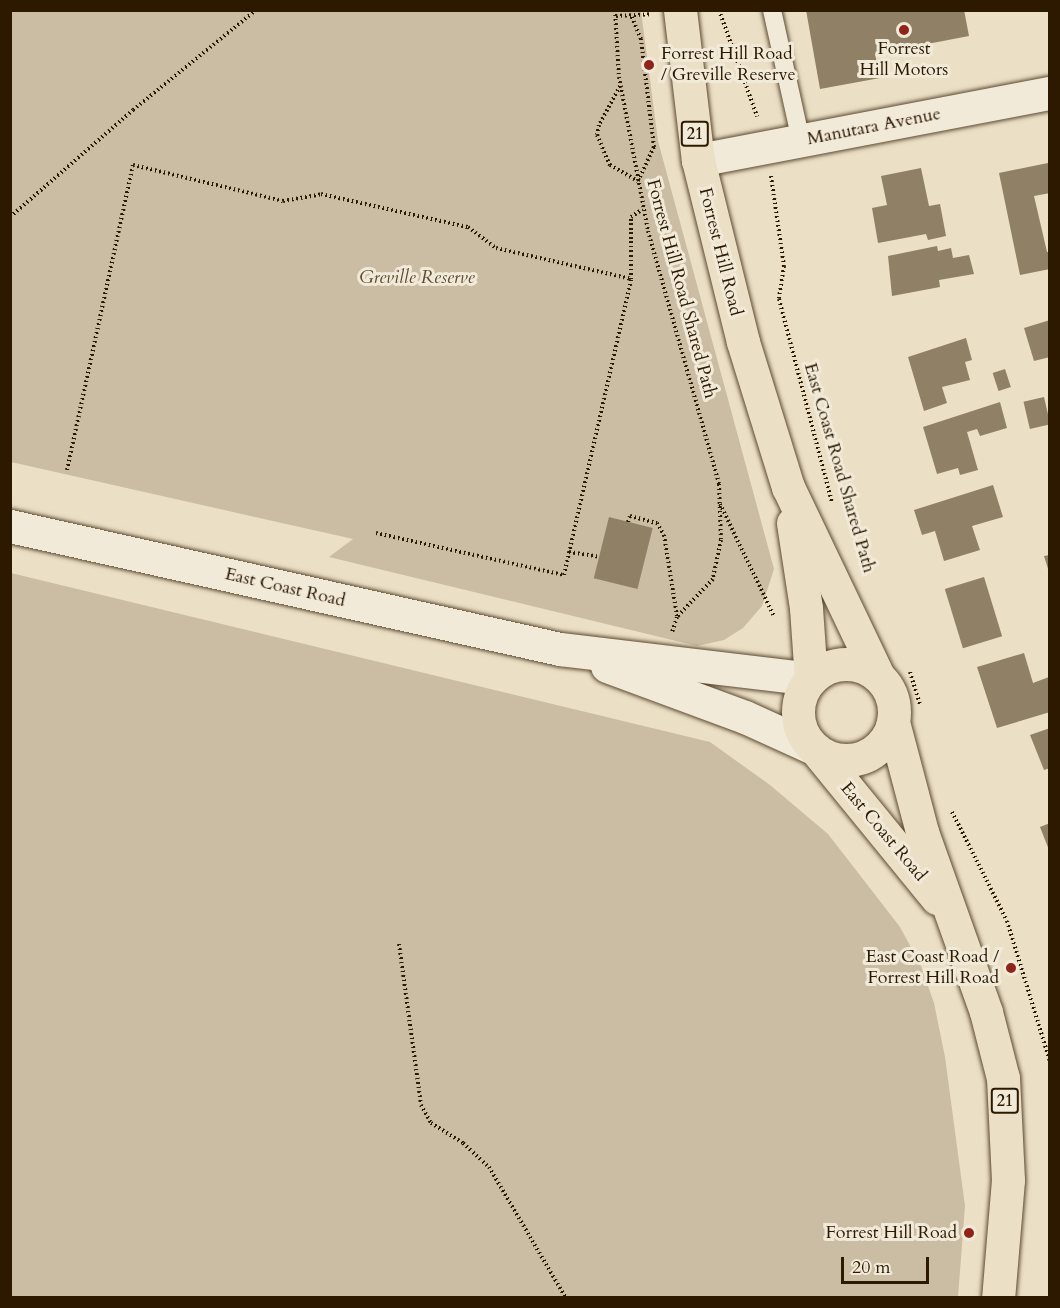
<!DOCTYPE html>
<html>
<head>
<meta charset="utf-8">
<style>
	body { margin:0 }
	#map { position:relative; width:1060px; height:1308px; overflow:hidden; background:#ebdfc5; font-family:Cardo,serif }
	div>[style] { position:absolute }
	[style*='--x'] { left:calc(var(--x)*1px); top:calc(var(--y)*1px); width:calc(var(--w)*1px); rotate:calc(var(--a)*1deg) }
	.green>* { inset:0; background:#cbbda4 }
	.building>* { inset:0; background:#8f8066; transform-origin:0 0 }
	.path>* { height:4px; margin-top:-2px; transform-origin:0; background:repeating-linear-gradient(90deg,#2c1900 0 1.5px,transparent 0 4.5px) }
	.roads { filter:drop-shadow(0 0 2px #5c4a31) drop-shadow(0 0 2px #5c4a31) }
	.service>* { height:18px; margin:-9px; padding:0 9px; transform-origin:9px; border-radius:9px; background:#f2ead9 }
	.minor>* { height:33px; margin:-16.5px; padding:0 16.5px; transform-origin:16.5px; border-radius:16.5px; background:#f2ead9 }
	.secondary>* { height:33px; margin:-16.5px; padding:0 16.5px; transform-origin:16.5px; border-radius:16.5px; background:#f2ead9 }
	.primary>* { height:33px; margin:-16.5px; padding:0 16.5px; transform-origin:16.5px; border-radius:16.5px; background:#ebdfc5 }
	.primary>.ring { margin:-16.5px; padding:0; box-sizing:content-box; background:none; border:33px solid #ebdfc5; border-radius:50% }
	.dots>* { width:16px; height:16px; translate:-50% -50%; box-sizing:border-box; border:3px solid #f2ead9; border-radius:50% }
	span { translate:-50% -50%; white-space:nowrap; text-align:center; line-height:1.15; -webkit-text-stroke:6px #f2ead9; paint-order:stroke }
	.shield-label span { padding:2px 4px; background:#f2ead9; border:2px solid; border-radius:4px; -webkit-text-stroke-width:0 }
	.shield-label { font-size:16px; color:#2c1900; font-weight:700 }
	.poi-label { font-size:18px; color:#2c1900 }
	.left { translate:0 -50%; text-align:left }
	.right { translate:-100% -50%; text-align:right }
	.street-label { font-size:18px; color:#2c1900 }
	.park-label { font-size:18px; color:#5c4a31; font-style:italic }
	.frame { position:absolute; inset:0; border:12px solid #2c1900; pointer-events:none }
	.scale { position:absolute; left:841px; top:1257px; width:88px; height:27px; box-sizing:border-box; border:3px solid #2c1900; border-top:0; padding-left:8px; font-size:18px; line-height:21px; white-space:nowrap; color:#2c1900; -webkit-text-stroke:4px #f2ead9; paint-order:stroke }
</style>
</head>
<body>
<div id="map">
	<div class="green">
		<i style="clip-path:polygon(11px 11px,641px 11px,658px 141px,774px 569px,762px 606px,743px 628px,724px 640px,697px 646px,329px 557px,353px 539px,11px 462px)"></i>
		<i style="clip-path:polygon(11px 573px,710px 742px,770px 785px,828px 834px,900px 927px,921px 966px,934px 1003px,945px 1057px,965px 1206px,958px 1297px,11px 1297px)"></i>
	</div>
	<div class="building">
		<i style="clip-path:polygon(806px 10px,964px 10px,969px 36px,875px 54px,880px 78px,820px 89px)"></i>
		<i style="clip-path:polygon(1048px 163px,1050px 193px,1034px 196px,1047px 252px,1050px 252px,1050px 269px,1020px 275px,999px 173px)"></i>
		<i style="clip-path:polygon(921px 168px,929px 206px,940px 204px,946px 236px,928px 240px,926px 234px,878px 243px,872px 208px,887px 205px,881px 176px)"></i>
		<i style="clip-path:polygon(937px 246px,938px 251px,951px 248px,953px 258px,969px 255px,974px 274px,939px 280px,940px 287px,892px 296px,888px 256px)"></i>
		<i style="clip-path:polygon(1050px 320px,1050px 357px,1034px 361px,1024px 328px)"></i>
		<i style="clip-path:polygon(966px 338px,972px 360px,965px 362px,970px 380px,942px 387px,947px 403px,924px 411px,908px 357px)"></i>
		<i style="left:1005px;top:369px;width:19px;height:13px;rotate:72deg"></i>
		<i style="left:1044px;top:397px;width:28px;height:21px;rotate:77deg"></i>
		<i style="clip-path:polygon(1000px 402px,1007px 428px,980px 436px,977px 429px,967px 432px,978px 470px,960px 475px,958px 468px,937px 474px,923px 427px)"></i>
		<i style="clip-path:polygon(993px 485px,1003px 517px,972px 526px,980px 550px,944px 561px,935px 531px,922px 535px,914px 510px)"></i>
		<i style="left:609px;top:517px;width:45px;height:63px;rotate:14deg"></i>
		<i style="clip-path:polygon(1050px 555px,1050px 572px,1049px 572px,1044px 556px)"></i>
		<i style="left:984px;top:577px;width:62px;height:41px;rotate:73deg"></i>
		<i style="clip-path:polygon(1024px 653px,1033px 683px,1049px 677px,1050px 712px,997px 728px,977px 667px)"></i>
		<i style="clip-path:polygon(1050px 728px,1050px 768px,1044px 770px,1030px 735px)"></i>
		<i style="clip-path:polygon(1050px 823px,1050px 850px,1049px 850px,1040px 827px)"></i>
	</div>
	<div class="path">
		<i style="--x:615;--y:10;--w:67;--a:86.6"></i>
		<i style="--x:619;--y:77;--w:157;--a:79.3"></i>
		<i style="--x:648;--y:231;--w:263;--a:74.3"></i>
		<i style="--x:719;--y:484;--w:56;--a:88"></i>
		<i style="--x:721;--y:540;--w:40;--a:102"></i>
		<i style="--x:713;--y:579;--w:52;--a:133.5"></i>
		<i style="--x:677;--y:617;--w:16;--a:108"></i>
		<i style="--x:719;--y:10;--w:113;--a:70.3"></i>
		<i style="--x:616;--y:16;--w:34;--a:-3"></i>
		<i style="--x:620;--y:86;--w:44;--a:118.3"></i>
		<i style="--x:599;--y:125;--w:10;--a:101"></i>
		<i style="--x:597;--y:135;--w:33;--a:67"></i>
		<i style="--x:610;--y:165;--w:32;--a:30"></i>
		<i style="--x:638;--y:181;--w:38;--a:-65"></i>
		<i style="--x:654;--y:147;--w:109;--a:-96.9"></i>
		<i style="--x:641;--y:39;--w:26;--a:-113"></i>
		<i style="--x:771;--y:176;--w:91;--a:81.8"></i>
		<i style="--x:784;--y:266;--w:33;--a:99"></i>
		<i style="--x:779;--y:299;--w:210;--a:75.4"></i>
		<i style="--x:10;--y:217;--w:163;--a:-41"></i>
		<i style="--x:133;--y:110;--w:159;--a:-39.1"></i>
		<i style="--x:67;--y:470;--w:312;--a:-77.8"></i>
		<i style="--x:133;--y:165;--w:154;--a:13.5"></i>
		<i style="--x:283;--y:201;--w:39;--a:-10"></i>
		<i style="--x:321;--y:194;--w:151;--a:12.7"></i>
		<i style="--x:468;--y:227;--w:35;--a:37"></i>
		<i style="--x:496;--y:248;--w:139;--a:12.9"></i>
		<i style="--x:631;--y:279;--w:62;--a:-90"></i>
		<i style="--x:631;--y:217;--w:14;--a:-34"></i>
		<i style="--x:720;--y:504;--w:124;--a:64.3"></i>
		<i style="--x:628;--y:522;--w:6;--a:-72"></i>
		<i style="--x:630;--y:516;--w:28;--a:15"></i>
		<i style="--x:657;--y:523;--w:14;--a:60"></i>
		<i style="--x:664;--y:535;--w:82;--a:80.9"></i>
		<i style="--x:376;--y:533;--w:193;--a:12.6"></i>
		<i style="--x:564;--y:575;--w:303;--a:-77.2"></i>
		<i style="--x:569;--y:552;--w:31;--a:9"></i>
		<i style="--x:910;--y:672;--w:34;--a:73"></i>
		<i style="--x:952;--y:812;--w:122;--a:63.2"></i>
		<i style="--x:1007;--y:921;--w:147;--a:73"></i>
		<i style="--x:399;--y:944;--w:162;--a:82.2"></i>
		<i style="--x:421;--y:1105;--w:21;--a:61"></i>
		<i style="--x:431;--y:1123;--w:38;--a:32"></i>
		<i style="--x:463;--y:1143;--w:35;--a:43"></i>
		<i style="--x:489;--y:1167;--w:152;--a:59.6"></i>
	</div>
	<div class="roads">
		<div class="service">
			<i style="--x:772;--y:10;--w:134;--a:77.5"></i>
		</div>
		<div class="minor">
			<i style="--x:698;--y:160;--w:358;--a:-10.8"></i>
		</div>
		<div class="secondary">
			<i style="--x:10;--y:526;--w:564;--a:12.61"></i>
			<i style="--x:560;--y:649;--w:253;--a:6.8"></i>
			<i style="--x:607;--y:666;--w:147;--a:20.3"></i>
			<i style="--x:745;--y:717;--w:75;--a:24.5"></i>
		</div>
		<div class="primary">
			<i style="--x:680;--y:10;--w:151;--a:83.2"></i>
			<i style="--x:698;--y:160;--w:187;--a:76.1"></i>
			<i style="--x:743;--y:342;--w:152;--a:72.8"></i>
			<i style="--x:788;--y:487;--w:209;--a:64.5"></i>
			<i style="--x:793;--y:523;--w:86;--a:81.3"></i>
			<i style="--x:806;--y:608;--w:71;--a:86"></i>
			<i class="ring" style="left:798px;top:664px;width:63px;height:63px"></i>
			<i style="--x:893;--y:722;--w:114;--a:75.2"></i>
			<i style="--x:922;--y:832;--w:191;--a:70.4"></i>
			<i style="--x:986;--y:1012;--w:68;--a:75.6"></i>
			<i style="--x:1003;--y:1078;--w:102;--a:87.2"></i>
			<i style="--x:1008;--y:1180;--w:118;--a:94.8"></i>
			<i style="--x:817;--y:751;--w:190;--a:50.8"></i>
		</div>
	</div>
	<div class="dots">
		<i style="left:904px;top:30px;background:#8f2418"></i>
		<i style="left:649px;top:65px;background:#8f2418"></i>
		<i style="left:1011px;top:968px;background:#8f2418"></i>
		<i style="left:969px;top:1233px;background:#8f2418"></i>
	</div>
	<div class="shield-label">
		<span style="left:695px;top:134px">21</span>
		<span style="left:1005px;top:1101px">21</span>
	</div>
	<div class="poi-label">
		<span style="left:904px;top:60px">Forrest<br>Hill Motors</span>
		<span class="left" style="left:661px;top:65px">Forrest Hill Road<br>/ Greville Reserve</span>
		<span class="right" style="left:999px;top:968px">East Coast Road /<br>Forrest Hill Road</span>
		<span class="right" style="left:957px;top:1233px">Forrest Hill Road</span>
	</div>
	<div class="street-label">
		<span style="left:874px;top:127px;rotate:-11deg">Manutara Avenue</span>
		<span style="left:720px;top:252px;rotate:76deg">Forrest Hill Road</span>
		<span style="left:681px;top:289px;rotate:75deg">Forrest Hill Road Shared Path</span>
		<span style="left:839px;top:468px;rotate:74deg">East Coast Road Shared Path</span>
		<span style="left:285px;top:588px;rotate:13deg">East Coast Road</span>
		<span style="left:883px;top:832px;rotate:50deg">East Coast Road</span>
	</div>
	<div class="park-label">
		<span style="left:417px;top:278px">Greville Reserve</span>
	</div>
	<div class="frame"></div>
	<div class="scale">20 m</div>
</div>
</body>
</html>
